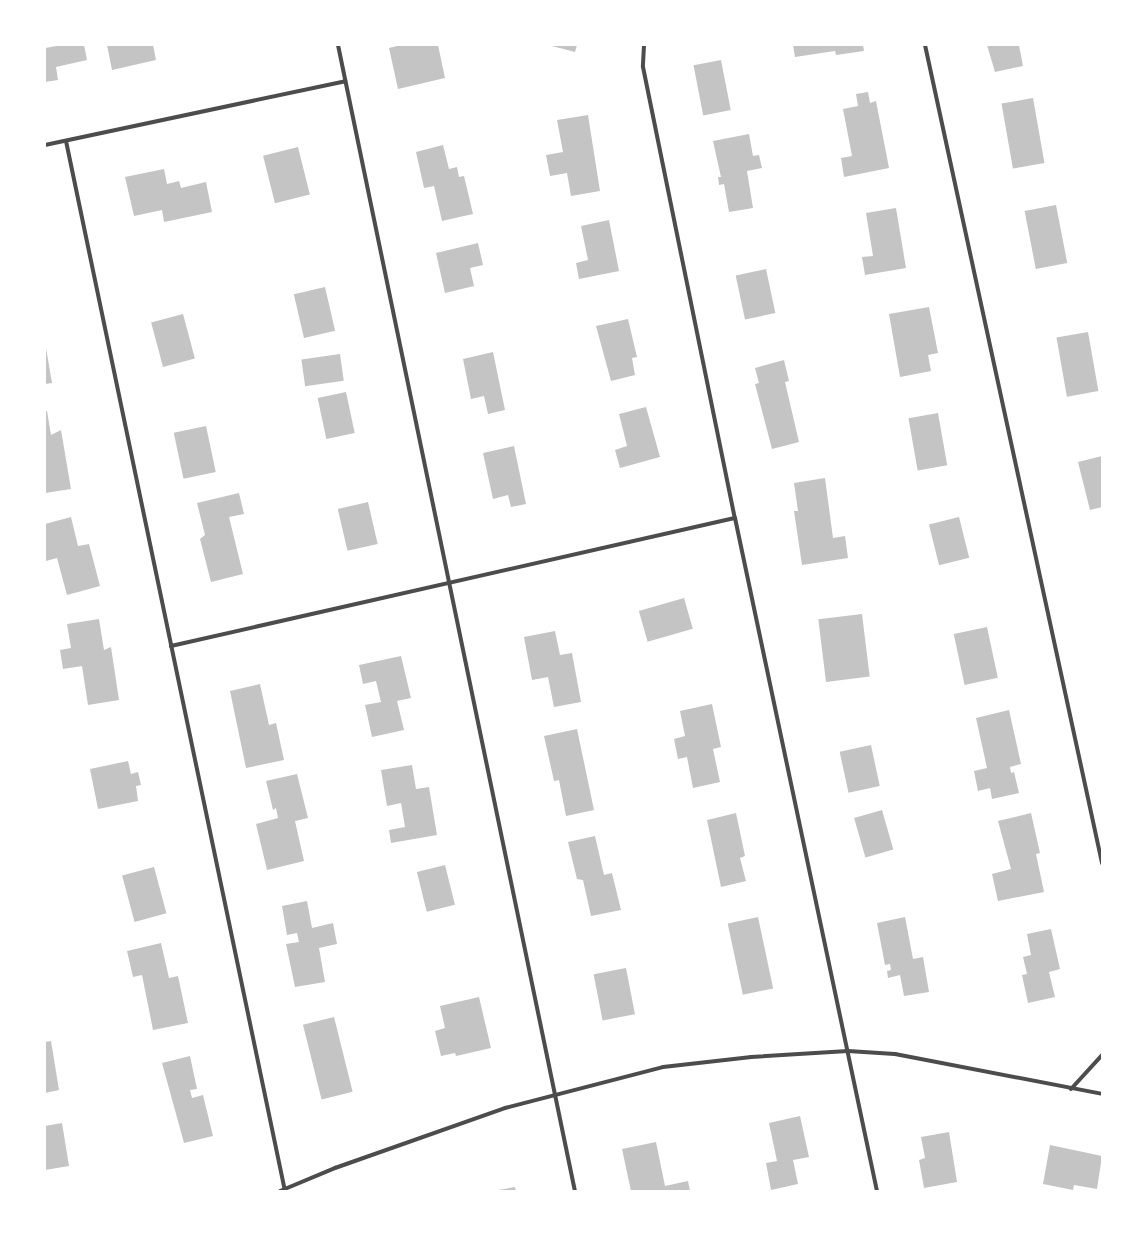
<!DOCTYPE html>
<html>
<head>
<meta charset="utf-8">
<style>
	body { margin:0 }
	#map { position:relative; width:1147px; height:1236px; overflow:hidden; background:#fff; font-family:Raleway,sans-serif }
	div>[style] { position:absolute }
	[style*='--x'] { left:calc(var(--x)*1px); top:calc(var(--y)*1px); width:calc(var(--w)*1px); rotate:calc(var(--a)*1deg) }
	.building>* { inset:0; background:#c4c4c4; transform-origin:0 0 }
	.minor>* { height:4px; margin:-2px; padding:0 2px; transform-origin:2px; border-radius:2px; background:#4c4c4c }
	span { translate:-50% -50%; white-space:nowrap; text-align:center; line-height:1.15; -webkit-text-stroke:4px #fff; paint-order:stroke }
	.frame { position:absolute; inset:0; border:46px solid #fff; pointer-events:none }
</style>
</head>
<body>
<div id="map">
	<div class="building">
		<i style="clip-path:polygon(62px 45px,84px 45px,87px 60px,56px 67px,58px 80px,45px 82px,45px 48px)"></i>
		<i style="clip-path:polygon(107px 45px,153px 45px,156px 60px,112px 70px)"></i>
		<i style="clip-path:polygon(401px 45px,438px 45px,445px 78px,398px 89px,389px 48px)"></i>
		<i style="clip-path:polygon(548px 45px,577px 45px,575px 52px)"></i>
		<i style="clip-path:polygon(793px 45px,863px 45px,864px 51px,836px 55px,835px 51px,795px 57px)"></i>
		<i style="clip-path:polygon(987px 45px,1019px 45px,1023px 66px,995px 72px)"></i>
		<i style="left:721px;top:60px;width:51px;height:28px;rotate:79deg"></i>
		<i style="clip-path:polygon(868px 92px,870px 103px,876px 101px,889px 168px,844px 177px,841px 158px,852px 156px,843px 109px,858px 106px,856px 94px)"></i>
		<i style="left:1033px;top:98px;width:66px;height:32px;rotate:80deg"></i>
		<i style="clip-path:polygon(588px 115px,600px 191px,571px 196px,567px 173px,550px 176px,546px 155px,563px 152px,557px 120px)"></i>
		<i style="clip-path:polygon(749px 134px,753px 156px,759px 155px,762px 168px,747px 171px,753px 208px,729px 212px,724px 184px,719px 185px,718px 177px,721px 177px,713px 141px)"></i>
		<i style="clip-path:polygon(443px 145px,449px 169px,457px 167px,459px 177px,464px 176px,473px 214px,442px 221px,434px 186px,424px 188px,416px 152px)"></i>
		<i style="left:298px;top:147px;width:49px;height:36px;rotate:76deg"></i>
		<i style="clip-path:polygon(164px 169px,167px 184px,179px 181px,181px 188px,206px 182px,212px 212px,164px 222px,162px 210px,134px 216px,125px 177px)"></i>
		<i style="left:1056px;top:205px;width:59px;height:32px;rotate:79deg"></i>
		<i style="clip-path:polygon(896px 208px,906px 268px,865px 275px,862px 257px,873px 256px,866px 213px)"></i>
		<i style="clip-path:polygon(609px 220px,619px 271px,579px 279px,576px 263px,588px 260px,581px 226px)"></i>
		<i style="clip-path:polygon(478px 243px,483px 265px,470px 268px,474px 286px,445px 293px,436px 253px)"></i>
		<i style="left:766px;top:269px;width:45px;height:31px;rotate:78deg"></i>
		<i style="left:325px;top:287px;width:45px;height:32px;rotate:77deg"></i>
		<i style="clip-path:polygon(929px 307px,938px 353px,928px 355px,931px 371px,900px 377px,889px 314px)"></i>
		<i style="left:183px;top:314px;width:46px;height:33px;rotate:75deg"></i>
		<i style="clip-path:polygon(628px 319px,637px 357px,632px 358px,635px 375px,611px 381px,596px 326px)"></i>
		<i style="left:1088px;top:332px;width:60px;height:32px;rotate:80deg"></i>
		<i style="clip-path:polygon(46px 348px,52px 383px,45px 384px,45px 349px)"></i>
		<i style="clip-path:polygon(493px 352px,505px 410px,488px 414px,484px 396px,471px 399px,463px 359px)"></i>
		<i style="left:340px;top:354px;width:27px;height:39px;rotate:82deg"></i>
		<i style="clip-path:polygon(784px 360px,789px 381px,785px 382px,799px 442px,772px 449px,755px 384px,759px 383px,755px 368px)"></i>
		<i style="left:346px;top:392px;width:42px;height:29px;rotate:78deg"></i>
		<i style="clip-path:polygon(646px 407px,660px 457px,620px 468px,615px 450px,627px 446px,619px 414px)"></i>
		<i style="clip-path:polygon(45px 411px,47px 411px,51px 435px,61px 430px,71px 489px,45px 493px)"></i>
		<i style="left:938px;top:413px;width:53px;height:30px;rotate:80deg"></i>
		<i style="left:206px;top:426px;width:47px;height:33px;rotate:78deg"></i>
		<i style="clip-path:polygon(514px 446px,526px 504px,511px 507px,508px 495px,493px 499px,483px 453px)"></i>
		<i style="clip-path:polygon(1102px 456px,1102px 507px,1090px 510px,1078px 462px)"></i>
		<i style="clip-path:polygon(825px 478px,833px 538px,845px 536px,848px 558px,802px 565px,794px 511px,798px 511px,794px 483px)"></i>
		<i style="clip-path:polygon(239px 493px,244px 514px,229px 517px,243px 574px,211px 582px,200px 539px,205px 535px,197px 503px)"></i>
		<i style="left:368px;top:502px;width:43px;height:31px;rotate:77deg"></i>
		<i style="clip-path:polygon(71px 517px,78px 546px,89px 544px,100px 586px,67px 595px,57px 558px,46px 561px,45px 524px)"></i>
		<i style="left:959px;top:517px;width:42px;height:31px;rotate:76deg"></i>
		<i style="left:684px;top:598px;width:32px;height:47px;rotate:74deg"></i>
		<i style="left:862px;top:614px;width:63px;height:44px;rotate:83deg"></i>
		<i style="clip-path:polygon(99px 619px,104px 650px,111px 647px,119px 700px,88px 705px,82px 666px,63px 669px,60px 650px,71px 648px,67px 624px)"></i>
		<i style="left:987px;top:627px;width:52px;height:34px;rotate:78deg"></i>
		<i style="clip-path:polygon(555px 631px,560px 655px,572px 653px,581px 702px,554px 707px,548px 677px,532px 680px,524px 637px)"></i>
		<i style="clip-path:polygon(401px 656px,411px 698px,397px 701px,404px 730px,372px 737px,365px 705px,381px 702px,376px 681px,363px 684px,359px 665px)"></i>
		<i style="clip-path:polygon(260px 684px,269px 725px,276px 723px,284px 760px,246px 768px,230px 691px)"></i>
		<i style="clip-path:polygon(712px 704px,721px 747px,713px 749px,720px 782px,693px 788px,687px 757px,678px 759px,674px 739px,685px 736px,680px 711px)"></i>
		<i style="clip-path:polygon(1009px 710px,1021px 764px,1010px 767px,1011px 773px,1014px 772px,1019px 793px,992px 799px,990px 788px,978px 791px,974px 771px,987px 768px,976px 718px)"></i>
		<i style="clip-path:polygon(577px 729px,594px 810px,566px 816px,559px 780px,554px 781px,544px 736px)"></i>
		<i style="left:871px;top:745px;width:42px;height:32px;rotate:78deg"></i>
		<i style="clip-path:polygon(128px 761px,131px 774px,138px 772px,141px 785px,136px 786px,138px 801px,98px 809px,90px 769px)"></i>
		<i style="clip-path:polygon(412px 765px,416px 789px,429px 787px,437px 835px,391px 843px,389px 830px,405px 827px,401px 803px,387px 806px,381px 770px)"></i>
		<i style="clip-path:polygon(297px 774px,308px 818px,295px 821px,304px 861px,267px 870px,256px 824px,278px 818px,276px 808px,273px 810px,266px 781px)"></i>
		<i style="left:882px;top:810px;width:41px;height:29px;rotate:74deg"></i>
		<i style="clip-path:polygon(736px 813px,745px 856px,740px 858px,746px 881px,721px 887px,707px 820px)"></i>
		<i style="clip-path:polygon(1031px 813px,1040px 853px,1036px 854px,1044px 892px,998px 901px,992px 874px,1011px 869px,998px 821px)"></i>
		<i style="clip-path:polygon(595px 836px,604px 875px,612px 873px,621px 910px,591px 916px,583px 880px,577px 879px,568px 842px)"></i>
		<i style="left:445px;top:865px;width:41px;height:29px;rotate:76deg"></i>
		<i style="left:154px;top:867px;width:48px;height:33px;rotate:75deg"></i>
		<i style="clip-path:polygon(307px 901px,312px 928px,333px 923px,337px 944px,319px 948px,325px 982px,295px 987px,286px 944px,299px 942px,297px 933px,287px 935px,282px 906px)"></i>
		<i style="left:758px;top:917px;width:73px;height:31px;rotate:78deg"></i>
		<i style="clip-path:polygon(905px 917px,913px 959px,923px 957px,929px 992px,904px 996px,900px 975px,888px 978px,887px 971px,891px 970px,890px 964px,885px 965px,877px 923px)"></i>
		<i style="clip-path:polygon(1051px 929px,1060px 969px,1049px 972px,1055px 997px,1028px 1003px,1022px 975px,1027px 974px,1023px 957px,1031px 955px,1027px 934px)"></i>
		<i style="clip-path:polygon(161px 943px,169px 978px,178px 976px,188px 1023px,153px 1030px,142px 975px,133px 977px,127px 951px)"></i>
		<i style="left:626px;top:968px;width:47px;height:33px;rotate:79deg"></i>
		<i style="clip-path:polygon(479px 997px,491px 1048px,456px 1056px,455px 1053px,441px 1056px,435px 1031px,445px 1028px,440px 1006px)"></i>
		<i style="left:334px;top:1017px;width:77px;height:32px;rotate:76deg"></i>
		<i style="clip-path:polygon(51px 1041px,59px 1090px,45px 1093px,45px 1042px)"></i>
		<i style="clip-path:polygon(190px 1056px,197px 1089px,190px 1090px,192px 1098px,203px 1095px,213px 1136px,184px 1143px,162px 1063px)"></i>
		<i style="clip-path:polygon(800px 1116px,809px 1157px,793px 1160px,798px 1184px,771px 1190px,766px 1163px,777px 1161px,769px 1123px)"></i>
		<i style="clip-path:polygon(62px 1123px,69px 1166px,45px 1170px,45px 1126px)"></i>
		<i style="clip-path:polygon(949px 1132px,957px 1182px,924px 1188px,919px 1160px,925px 1158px,921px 1137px)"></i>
		<i style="clip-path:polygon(656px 1142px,665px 1186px,688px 1181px,690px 1191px,631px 1191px,622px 1149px)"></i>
		<i style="clip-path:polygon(1050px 1145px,1102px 1156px,1097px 1189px,1074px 1185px,1073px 1190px,1043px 1184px)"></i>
		<i style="clip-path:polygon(515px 1187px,516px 1191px,498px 1191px,498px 1190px)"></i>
	</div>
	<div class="minor">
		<i style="--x:338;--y:45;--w:1170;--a:78.32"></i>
		<i style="--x:644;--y:45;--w:22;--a:93"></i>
		<i style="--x:643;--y:67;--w:460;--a:78.5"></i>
		<i style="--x:735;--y:518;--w:688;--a:78.09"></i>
		<i style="--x:925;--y:45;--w:837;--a:77.79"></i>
		<i style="--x:66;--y:141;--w:1073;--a:78.22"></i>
		<i style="--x:45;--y:145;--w:307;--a:-12"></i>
		<i style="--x:171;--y:646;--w:578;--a:-12.79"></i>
		<i style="--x:1071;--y:1089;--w:46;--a:-47.6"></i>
		<i style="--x:280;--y:1191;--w:60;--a:-22.7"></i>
		<i style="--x:335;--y:1168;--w:180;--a:-19.4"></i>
		<i style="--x:505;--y:1108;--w:163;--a:-14.5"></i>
		<i style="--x:663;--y:1067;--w:89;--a:-6.5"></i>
		<i style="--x:751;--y:1057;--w:97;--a:-3.5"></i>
		<i style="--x:848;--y:1051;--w:47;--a:3.7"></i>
		<i style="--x:895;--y:1054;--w:211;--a:10.9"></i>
	</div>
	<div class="frame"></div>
</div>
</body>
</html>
